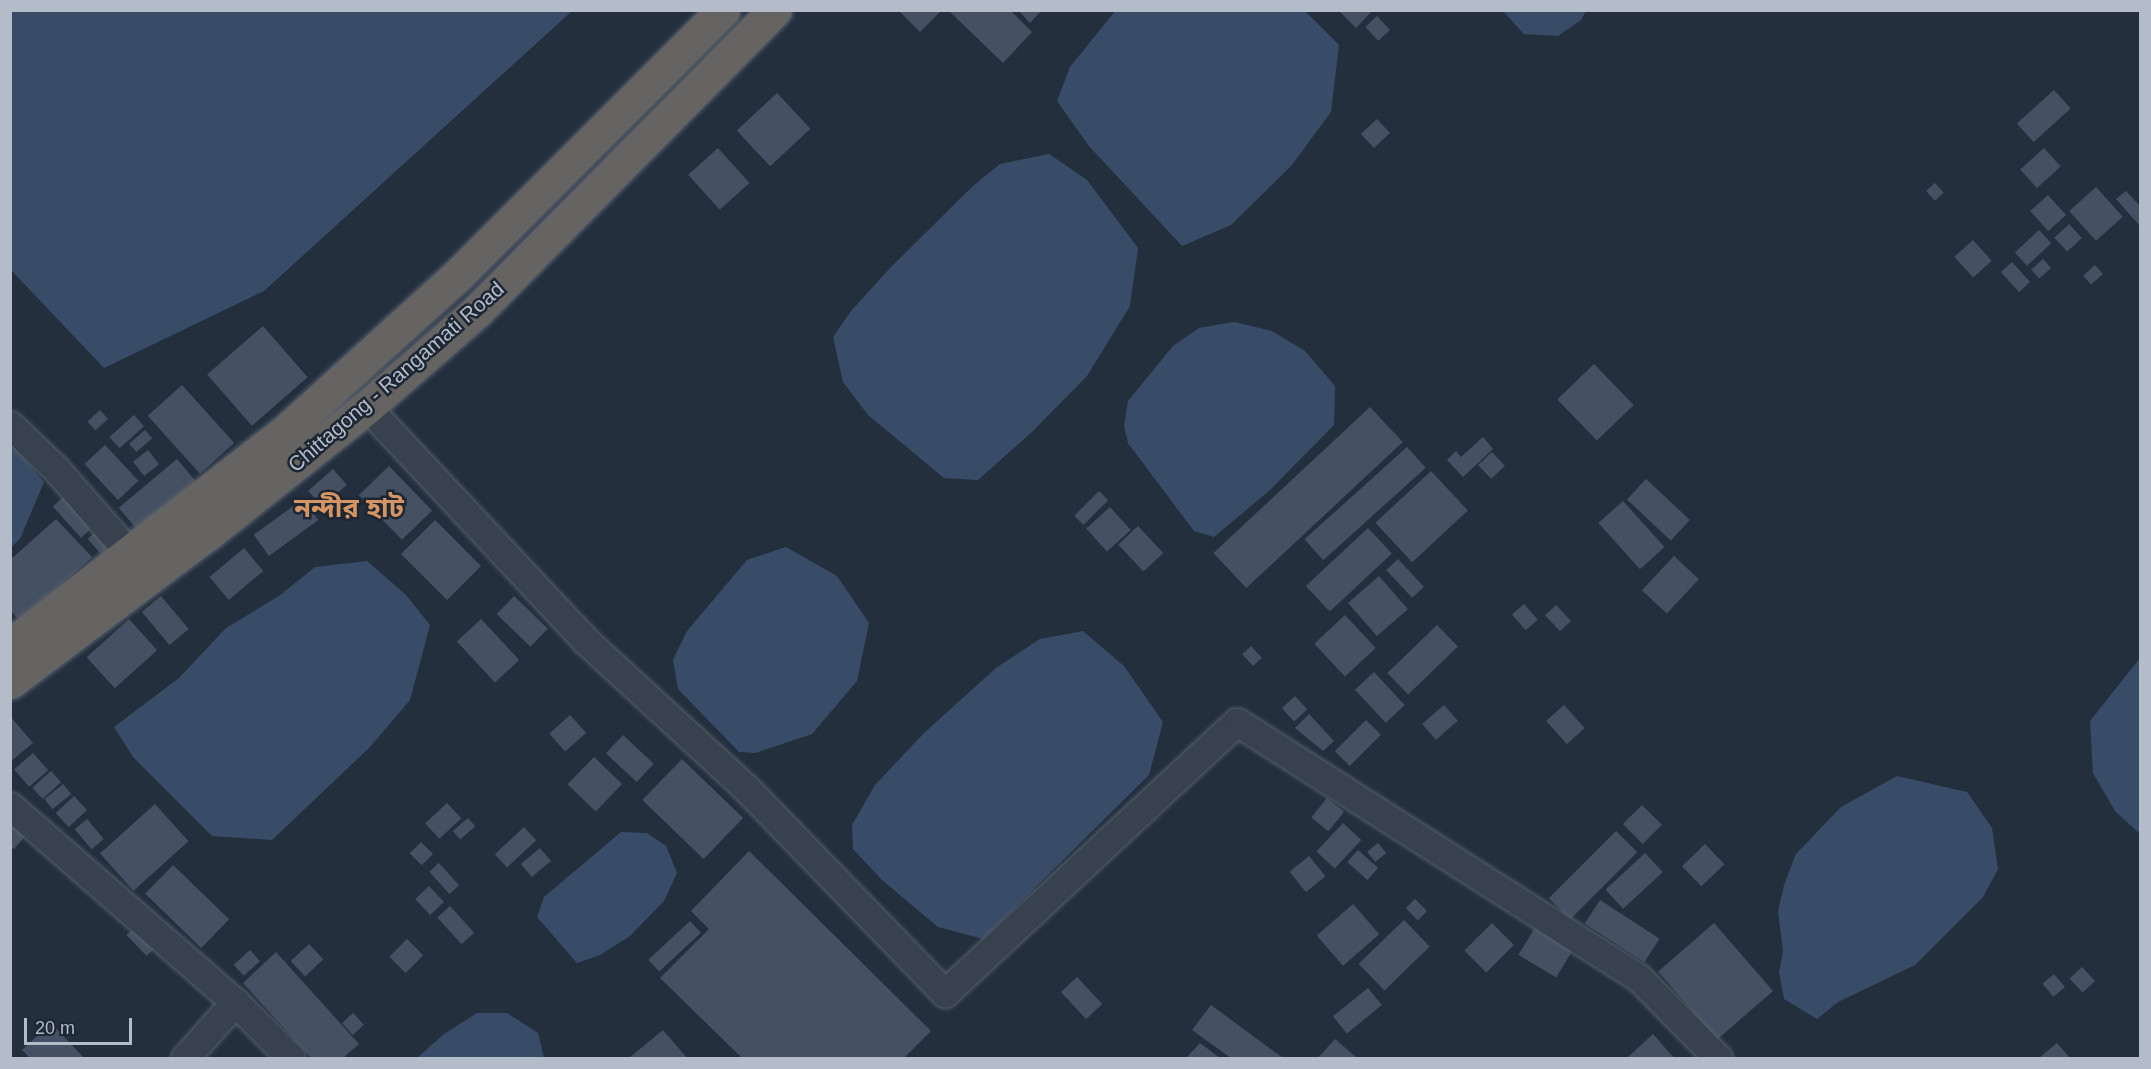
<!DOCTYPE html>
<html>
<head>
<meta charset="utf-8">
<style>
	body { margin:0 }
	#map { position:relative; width:2151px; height:1069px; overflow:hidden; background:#242f3e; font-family:Arial,"Noto Sans Bengali",sans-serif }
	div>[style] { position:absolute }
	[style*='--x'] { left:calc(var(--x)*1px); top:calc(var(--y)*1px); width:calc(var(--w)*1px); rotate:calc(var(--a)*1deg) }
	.water>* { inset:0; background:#394c67 }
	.building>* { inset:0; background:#455162; transform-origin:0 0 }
	.roads { filter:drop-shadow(0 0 2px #565f6c) drop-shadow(0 0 2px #565f6c) }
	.minor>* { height:27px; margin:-13.5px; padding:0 13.5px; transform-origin:13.5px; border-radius:13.5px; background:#38414e }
	.trunk>* { height:33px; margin:-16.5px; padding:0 16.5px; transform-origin:16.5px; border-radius:16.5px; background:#656462 }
	span { translate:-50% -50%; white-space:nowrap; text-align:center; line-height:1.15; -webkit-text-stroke:5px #1d2633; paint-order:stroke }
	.street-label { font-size:21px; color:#b4bcc9 }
	.district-label { font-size:27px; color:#d59563; font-weight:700 }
	.frame { position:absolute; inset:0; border:12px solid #b4bcc9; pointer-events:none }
	.scale { position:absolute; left:24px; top:1018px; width:108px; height:27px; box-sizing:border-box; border:3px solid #b4bcc9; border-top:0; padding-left:8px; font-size:18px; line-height:21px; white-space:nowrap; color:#b4bcc9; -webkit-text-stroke:4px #1d2633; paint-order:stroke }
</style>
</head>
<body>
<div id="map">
	<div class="water">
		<i style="clip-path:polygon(11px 10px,572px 10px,572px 11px,264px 291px,104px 368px,11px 270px)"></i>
		<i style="clip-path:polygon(1116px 10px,1305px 11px,1339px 45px,1331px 112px,1291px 166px,1231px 225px,1182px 246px,1089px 146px,1057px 101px,1070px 67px)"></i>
		<i style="clip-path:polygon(1503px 11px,1586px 11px,1581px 20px,1558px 36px,1524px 34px)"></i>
		<i style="clip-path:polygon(1049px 154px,1087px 180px,1138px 248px,1130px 306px,1087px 376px,1033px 431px,978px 480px,944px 478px,868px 415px,843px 382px,833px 337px,851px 311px,890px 268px,973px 186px,1000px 164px)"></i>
		<i style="clip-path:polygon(1234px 322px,1272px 331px,1305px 351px,1335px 386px,1334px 425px,1270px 490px,1214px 537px,1194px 531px,1128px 443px,1124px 426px,1128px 401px,1173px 346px,1199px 328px)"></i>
		<i style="clip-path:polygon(10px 442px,44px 482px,20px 539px,11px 547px)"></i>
		<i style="clip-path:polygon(786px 547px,837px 576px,869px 623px,857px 681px,812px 734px,755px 753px,739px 752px,678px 689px,673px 660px,687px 631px,747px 560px)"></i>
		<i style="clip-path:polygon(367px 561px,406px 595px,430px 625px,410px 700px,369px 748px,272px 840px,212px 836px,133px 757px,114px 727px,179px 678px,226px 628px,279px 596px,315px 567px)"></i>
		<i style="clip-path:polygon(1083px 631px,1124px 666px,1163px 722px,1149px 775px,983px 939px,938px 927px,882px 880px,853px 849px,852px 825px,875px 785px,924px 733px,996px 668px,1040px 639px)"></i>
		<i style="clip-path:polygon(2140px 658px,2140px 834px,2115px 811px,2093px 773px,2090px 721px)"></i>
		<i style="clip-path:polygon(1897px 776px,1967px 792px,1992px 828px,1998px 869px,1983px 897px,1915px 965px,1838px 1002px,1817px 1019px,1784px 999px,1779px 972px,1783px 952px,1778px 911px,1784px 885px,1796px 854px,1841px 807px)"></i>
		<i style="clip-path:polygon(621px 832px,647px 833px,666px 846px,677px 873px,664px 901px,630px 936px,600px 955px,577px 963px,537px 917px,544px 897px)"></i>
		<i style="clip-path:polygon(477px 1013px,507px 1013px,538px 1033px,544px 1058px,417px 1058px,444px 1034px)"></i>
	</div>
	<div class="building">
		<i style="clip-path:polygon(898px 10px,938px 10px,940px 12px,920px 32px)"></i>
		<i style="clip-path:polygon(948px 10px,1010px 10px,1032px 32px,1003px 63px)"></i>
		<i style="clip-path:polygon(1018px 10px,1042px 10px,1030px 23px)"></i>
		<i style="clip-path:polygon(1338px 10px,1373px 10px,1356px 28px)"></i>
		<i style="left:1377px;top:16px;width:19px;height:16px;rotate:47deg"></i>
		<i style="left:2054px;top:90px;width:25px;height:50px;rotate:48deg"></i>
		<i style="left:777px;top:93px;width:49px;height:55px;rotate:47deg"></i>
		<i style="left:1377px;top:119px;width:19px;height:22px;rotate:47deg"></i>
		<i style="left:718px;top:148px;width:47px;height:40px;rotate:48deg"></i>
		<i style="left:2044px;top:148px;width:25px;height:32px;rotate:48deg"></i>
		<i style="left:1935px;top:183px;width:13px;height:12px;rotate:48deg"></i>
		<i style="left:2096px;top:187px;width:40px;height:36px;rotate:48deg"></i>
		<i style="clip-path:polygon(2126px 191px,2140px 206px,2140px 226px,2116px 199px)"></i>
		<i style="left:2048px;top:195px;width:27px;height:24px;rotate:48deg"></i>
		<i style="left:2069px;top:224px;width:19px;height:20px;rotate:47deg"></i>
		<i style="left:2039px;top:230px;width:18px;height:33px;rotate:47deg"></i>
		<i style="left:1973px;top:240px;width:28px;height:25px;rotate:48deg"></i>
		<i style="left:2043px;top:259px;width:12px;height:16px;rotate:48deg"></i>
		<i style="left:2012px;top:262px;width:27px;height:15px;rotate:48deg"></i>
		<i style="left:2095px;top:265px;width:12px;height:16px;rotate:48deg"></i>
		<i style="left:263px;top:326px;width:68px;height:74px;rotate:49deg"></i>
		<i style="left:1594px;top:364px;width:57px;height:51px;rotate:46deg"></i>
		<i style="left:182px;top:385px;width:78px;height:46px;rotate:48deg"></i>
		<i style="left:1370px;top:407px;width:48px;height:214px;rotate:47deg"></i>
		<i style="left:100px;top:410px;width:12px;height:17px;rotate:48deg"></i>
		<i style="left:134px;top:415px;width:15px;height:33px;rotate:48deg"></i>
		<i style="left:145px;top:430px;width:11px;height:21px;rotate:49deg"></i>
		<i style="clip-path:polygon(1483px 437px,1493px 449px,1463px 477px,1447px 460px,1456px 451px,1461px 457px)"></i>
		<i style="left:105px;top:445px;width:49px;height:28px;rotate:47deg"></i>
		<i style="left:1407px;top:447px;width:28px;height:138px;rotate:48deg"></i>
		<i style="left:148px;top:450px;width:18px;height:19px;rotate:52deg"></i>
		<i style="left:1492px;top:452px;width:19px;height:19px;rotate:47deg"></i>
		<i style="left:177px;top:459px;width:45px;height:76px;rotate:50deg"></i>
		<i style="left:389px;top:466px;width:62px;height:42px;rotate:46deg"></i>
		<i style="left:333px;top:469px;width:21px;height:33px;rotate:49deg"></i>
		<i style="left:1431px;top:471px;width:54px;height:76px;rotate:47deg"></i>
		<i style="left:1646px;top:479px;width:60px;height:28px;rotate:43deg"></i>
		<i style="left:81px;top:481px;width:42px;height:38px;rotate:48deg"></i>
		<i style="left:1099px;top:491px;width:13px;height:35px;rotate:45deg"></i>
		<i style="left:303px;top:499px;width:26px;height:61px;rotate:54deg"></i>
		<i style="left:1623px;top:501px;width:62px;height:33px;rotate:48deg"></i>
		<i style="left:1110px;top:507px;width:31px;height:32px;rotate:48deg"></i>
		<i style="clip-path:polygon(56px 519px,92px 557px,21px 622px,10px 610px,10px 560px)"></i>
		<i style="left:435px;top:520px;width:65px;height:48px;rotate:45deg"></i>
		<i style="left:1138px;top:526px;width:37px;height:27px;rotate:47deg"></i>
		<i style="left:101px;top:527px;width:27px;height:18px;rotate:48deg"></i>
		<i style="left:1368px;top:528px;width:35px;height:85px;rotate:47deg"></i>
		<i style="left:244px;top:548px;width:30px;height:45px;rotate:50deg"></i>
		<i style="left:1674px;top:556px;width:34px;height:47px;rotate:43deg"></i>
		<i style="left:1398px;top:559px;width:38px;height:16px;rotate:47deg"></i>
		<i style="left:1379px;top:576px;width:44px;height:41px;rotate:49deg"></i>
		<i style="left:161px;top:596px;width:43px;height:25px;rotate:50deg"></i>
		<i style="left:514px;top:596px;width:47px;height:25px;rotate:44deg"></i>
		<i style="left:1524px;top:604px;width:21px;height:16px;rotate:49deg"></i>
		<i style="left:1556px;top:605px;width:22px;height:15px;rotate:47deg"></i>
		<i style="left:1345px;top:615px;width:45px;height:42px;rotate:47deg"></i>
		<i style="left:129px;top:619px;width:42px;height:57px;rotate:48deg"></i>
		<i style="left:481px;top:619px;width:56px;height:33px;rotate:47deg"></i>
		<i style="left:1437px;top:625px;width:30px;height:69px;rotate:46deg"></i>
		<i style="left:1251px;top:646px;width:16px;height:12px;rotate:47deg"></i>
		<i style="left:1374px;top:672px;width:45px;height:26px;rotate:47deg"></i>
		<i style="left:1295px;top:696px;width:18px;height:18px;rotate:47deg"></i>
		<i style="left:1444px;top:705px;width:21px;height:29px;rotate:49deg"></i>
		<i style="left:1564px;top:705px;width:31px;height:24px;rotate:48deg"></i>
		<i style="clip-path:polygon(1309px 714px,1334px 741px,1323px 751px,1295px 728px)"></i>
		<i style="left:570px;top:715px;width:24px;height:28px;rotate:48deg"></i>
		<i style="clip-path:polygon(10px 716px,33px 743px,10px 762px)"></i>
		<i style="left:1366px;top:720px;width:21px;height:44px;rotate:45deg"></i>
		<i style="left:623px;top:735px;width:42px;height:25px;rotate:43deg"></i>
		<i style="left:33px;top:753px;width:23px;height:25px;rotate:49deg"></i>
		<i style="left:594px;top:757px;width:39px;height:38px;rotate:44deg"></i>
		<i style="left:682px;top:759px;width:85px;height:57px;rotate:44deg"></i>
		<i style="left:51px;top:771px;width:15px;height:25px;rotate:48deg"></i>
		<i style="left:63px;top:784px;width:13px;height:24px;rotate:51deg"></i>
		<i style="left:74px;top:796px;width:19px;height:25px;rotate:47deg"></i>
		<i style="left:1327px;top:798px;width:22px;height:25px;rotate:39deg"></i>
		<i style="left:447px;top:803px;width:21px;height:30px;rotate:47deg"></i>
		<i style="left:155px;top:804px;width:50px;height:74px;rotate:48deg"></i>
		<i style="left:1642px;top:805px;width:28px;height:27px;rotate:45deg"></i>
		<i style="left:468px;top:818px;width:11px;height:20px;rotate:49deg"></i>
		<i style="left:87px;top:819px;width:26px;height:16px;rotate:50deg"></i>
		<i style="clip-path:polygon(10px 820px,27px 834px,14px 849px,10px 847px)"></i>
		<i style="left:1343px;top:823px;width:25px;height:39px;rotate:43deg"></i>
		<i style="left:524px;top:827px;width:18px;height:40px;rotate:47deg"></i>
		<i style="left:1616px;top:831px;width:30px;height:95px;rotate:45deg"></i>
		<i style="left:421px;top:842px;width:17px;height:16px;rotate:45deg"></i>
		<i style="left:1378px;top:843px;width:13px;height:14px;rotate:51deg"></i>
		<i style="left:1705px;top:844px;width:28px;height:32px;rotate:46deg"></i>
		<i style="left:540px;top:848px;width:17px;height:25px;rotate:50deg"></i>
		<i style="left:1358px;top:850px;width:27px;height:16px;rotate:42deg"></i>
		<i style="clip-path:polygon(749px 851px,931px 1031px,904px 1058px,742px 1058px,660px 978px,709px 929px,691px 911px)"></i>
		<i style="left:1645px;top:853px;width:26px;height:54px;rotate:47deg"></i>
		<i style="left:1309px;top:856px;width:26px;height:25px;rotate:51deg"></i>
		<i style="left:439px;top:863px;width:30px;height:13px;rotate:48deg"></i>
		<i style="left:173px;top:865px;width:78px;height:40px;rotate:44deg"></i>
		<i style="left:429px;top:886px;width:22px;height:19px;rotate:47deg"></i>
		<i style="left:1415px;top:899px;width:17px;height:13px;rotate:45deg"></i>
		<i style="left:1600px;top:900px;width:71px;height:28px;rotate:33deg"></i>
		<i style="left:1353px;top:904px;width:40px;height:48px;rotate:49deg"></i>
		<i style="left:450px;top:906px;width:36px;height:17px;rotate:48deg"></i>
		<i style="left:1404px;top:920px;width:37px;height:63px;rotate:46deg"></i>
		<i style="left:690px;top:921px;width:16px;height:57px;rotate:47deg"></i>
		<i style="left:1492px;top:923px;width:31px;height:39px;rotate:45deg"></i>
		<i style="left:1714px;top:923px;width:90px;height:74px;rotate:49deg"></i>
		<i style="left:138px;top:924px;width:29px;height:16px;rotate:46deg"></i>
		<i style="left:1537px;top:924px;width:44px;height:36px;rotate:31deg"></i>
		<i style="left:407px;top:939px;width:23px;height:25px;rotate:45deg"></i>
		<i style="left:309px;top:944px;width:21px;height:25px;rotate:47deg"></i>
		<i style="left:250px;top:950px;width:15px;height:22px;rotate:48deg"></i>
		<i style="clip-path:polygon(276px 952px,359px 1044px,343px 1058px,311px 1058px,243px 983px)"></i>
		<i style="left:2082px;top:967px;width:19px;height:17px;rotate:47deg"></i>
		<i style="left:2054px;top:974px;width:17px;height:15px;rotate:50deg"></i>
		<i style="left:1077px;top:977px;width:37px;height:22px;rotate:47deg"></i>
		<i style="left:1368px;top:988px;width:22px;height:45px;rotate:51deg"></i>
		<i style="clip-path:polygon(1211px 1005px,1283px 1058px,1231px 1058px,1192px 1030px)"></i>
		<i style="left:353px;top:1013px;width:16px;height:15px;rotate:47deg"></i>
		<i style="clip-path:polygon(51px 1023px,84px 1058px,30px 1058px,22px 1050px)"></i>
		<i style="clip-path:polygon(663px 1030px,687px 1058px,629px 1058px)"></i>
		<i style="clip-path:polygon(1653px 1034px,1674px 1058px,1627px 1058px)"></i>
		<i style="clip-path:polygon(1335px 1039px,1357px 1058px,1318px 1058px)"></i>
		<i style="clip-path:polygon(1200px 1043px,1220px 1058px,1186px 1058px)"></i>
		<i style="clip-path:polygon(2057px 1043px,2070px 1058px,2039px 1058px)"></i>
	</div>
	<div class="roads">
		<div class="minor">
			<i style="--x:367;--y:407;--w:319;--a:46.9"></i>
			<i style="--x:585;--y:640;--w:219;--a:42.6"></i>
			<i style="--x:746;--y:788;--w:286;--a:45.9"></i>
			<i style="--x:945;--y:993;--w:398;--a:-42.9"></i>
			<i style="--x:1237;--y:722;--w:475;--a:32.5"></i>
			<i style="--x:1638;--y:977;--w:114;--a:45.4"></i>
			<i style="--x:10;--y:425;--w:64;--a:43.7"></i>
			<i style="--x:56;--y:469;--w:114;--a:48.9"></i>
			<i style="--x:10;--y:806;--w:298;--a:41.1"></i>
			<i style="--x:235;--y:1002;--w:79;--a:45"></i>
			<i style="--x:185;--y:1058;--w:75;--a:-48.2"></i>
		</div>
		<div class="trunk">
			<i style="--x:10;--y:645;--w:351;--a:-37.8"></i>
			<i style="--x:287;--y:430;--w:234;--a:-42.2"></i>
			<i style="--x:460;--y:273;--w:372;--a:-45"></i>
			<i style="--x:10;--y:682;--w:245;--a:-36.9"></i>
			<i style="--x:206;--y:535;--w:206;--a:-38.5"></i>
			<i style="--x:367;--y:407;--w:145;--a:-41.1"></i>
			<i style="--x:476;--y:312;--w:425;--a:-45.3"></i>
		</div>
	</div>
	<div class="street-label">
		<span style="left:396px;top:377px;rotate:-41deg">Chittagong - Rangamati Road</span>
	</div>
	<div class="district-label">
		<span style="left:349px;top:509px">নন্দীর হাট</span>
	</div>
	<div class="frame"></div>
	<div class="scale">20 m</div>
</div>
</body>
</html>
